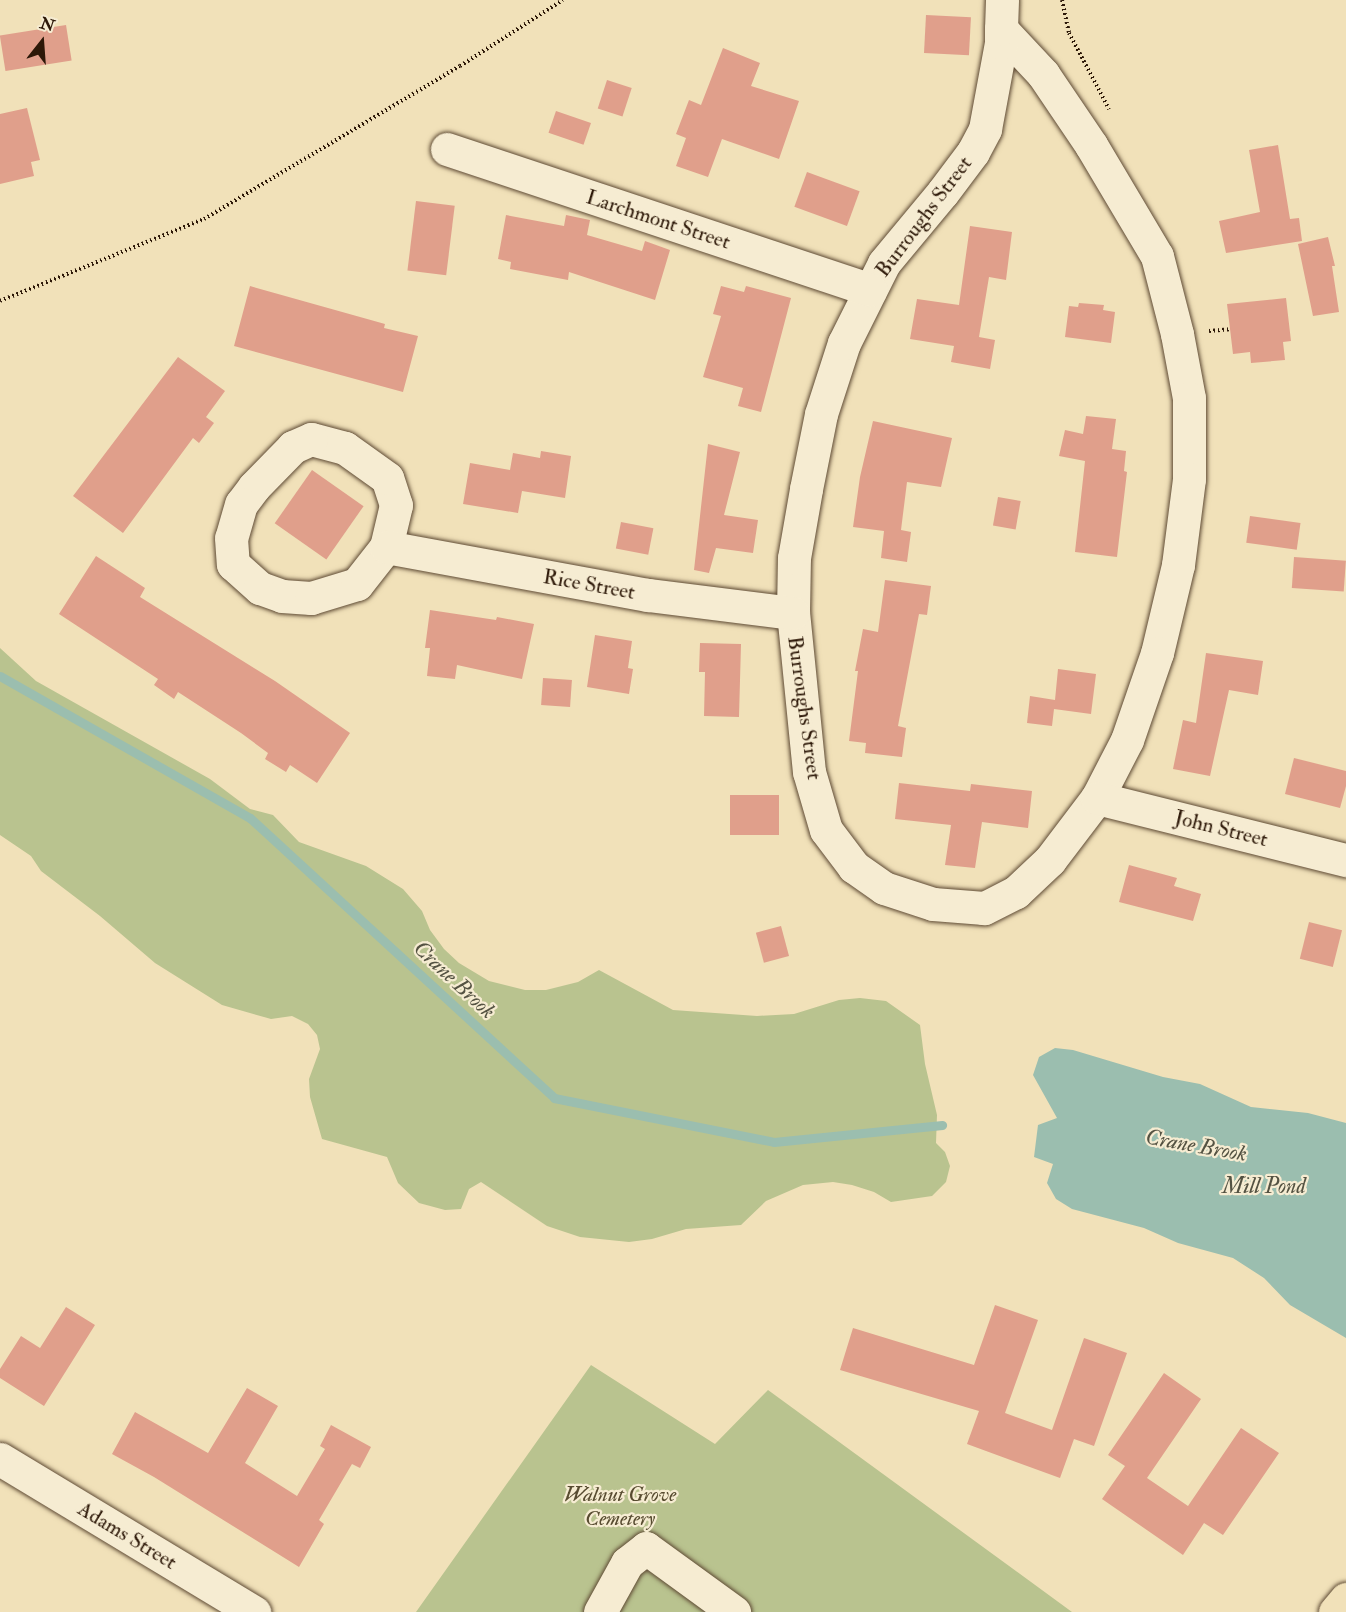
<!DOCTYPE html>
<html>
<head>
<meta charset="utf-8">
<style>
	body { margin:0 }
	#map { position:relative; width:1346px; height:1612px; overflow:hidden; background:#f1e1b9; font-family:"IM FELL Double Pica",serif }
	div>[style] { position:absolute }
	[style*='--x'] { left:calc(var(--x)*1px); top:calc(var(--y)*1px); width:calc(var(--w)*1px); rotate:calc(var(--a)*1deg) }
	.green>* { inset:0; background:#b9c38f }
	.water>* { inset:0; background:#9bbeaf }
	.stream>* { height:9px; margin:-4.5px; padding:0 4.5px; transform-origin:4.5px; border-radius:4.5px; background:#9bbeaf }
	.building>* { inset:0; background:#e09f8b; transform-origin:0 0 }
	.path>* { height:4px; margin-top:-2px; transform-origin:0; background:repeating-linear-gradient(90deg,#2d1808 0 1.5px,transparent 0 4.5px) }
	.roads { filter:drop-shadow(0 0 2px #5e4a34) drop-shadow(0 0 2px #5e4a34) }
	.minor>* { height:33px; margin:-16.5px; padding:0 16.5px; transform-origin:16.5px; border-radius:16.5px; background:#f6ecd2 }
	.major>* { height:33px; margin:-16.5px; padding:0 16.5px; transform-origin:16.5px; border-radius:16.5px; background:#f1e1b9 }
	span { translate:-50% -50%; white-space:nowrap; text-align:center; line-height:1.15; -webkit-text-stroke:4.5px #f6ecd2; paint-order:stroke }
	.street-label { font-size:21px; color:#2d1808 }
	.park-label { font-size:21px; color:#574b30; font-style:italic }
	.water-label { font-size:22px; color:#545242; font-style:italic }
	.north { position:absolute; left:12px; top:12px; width:60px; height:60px; -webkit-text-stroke:4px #f6ecd2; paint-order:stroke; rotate:17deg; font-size:16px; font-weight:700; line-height:24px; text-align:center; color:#2d1808 }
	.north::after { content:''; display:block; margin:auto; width:21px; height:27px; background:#2d1808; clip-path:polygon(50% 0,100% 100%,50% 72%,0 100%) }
</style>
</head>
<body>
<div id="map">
	<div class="green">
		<i style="clip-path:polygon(0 648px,36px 681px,210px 779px,250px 809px,273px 815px,299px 842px,366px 866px,403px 889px,422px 911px,430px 930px,444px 949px,459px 963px,489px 981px,525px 990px,546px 990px,578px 982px,599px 970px,673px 1010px,757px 1016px,794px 1014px,839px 1000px,860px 998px,886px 1001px,920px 1025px,925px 1064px,937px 1115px,936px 1143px,945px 1152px,950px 1166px,946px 1182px,932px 1196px,891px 1202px,874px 1192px,852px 1185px,833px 1182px,803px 1185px,766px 1201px,741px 1225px,686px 1229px,652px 1239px,629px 1242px,580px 1237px,547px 1226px,481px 1182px,469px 1189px,461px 1209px,445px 1210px,419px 1203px,398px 1183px,387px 1157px,322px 1139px,310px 1097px,309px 1079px,320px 1049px,317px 1035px,308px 1024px,292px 1016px,271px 1019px,222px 1005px,155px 963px,100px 916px,41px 871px,31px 856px,0 835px)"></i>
		<i style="clip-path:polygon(591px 1365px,715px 1444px,768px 1390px,1072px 1612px,416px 1612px)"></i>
	</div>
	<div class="water">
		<i style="clip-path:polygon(1055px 1048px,1073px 1050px,1163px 1077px,1200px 1084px,1251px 1107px,1308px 1113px,1346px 1123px,1346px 1338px,1290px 1305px,1264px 1278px,1233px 1258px,1178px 1243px,1144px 1228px,1072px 1209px,1056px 1199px,1047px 1183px,1053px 1164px,1034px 1157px,1038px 1125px,1057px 1118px,1033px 1075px,1039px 1057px)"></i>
	</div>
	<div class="stream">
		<i style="--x:0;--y:676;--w:288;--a:29.6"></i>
		<i style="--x:250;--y:818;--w:413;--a:42.6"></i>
		<i style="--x:554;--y:1098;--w:224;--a:11.3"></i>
		<i style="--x:774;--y:1142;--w:169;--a:-5.8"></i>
	</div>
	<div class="building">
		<i style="left:926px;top:15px;width:45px;height:38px;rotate:3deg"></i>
		<i style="left:66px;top:25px;width:36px;height:67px;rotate:81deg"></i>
		<i style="clip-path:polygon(723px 48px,760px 63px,751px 86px,799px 101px,779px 159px,722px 139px,708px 177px,676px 166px,686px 138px,676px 134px,689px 100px,701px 105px)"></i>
		<i style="left:607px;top:80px;width:26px;height:30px;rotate:18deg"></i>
		<i style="clip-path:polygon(27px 108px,40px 160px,31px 162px,34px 176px,0 184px,0 114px)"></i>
		<i style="left:556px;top:111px;width:37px;height:23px;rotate:19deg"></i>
		<i style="clip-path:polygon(1278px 145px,1290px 219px,1299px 218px,1302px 241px,1226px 253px,1219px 221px,1260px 212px,1249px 150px)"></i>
		<i style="left:807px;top:172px;width:56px;height:37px;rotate:20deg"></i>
		<i style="left:416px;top:201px;width:39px;height:70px;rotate:7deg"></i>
		<i style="clip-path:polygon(506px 215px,564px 226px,566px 215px,590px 220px,587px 235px,642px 251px,645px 241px,670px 250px,655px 300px,569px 272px,568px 280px,510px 269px,511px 262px,498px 259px)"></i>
		<i style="clip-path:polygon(970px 226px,1012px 232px,1006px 280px,989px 277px,979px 337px,995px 340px,990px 369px,951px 362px,954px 346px,910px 339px,917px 299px,959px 305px)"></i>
		<i style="clip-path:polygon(1328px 237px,1335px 266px,1332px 266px,1339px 312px,1313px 316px,1298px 244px)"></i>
		<i style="clip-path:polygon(250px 286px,385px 324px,384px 328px,418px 336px,403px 392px,234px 346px)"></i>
		<i style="clip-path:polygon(721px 286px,744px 292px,746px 286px,791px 298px,761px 412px,738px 406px,743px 388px,703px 377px,721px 316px,713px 314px)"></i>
		<i style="clip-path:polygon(1286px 298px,1291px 341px,1283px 342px,1285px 360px,1251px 363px,1250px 352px,1233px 354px,1227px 304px)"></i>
		<i style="clip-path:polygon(1079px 303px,1104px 305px,1103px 310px,1115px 312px,1111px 343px,1065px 337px,1069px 306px,1078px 307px)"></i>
		<i style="clip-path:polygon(178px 357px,225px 391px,206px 417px,214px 423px,199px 443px,193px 438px,123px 533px,73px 496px)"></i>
		<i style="clip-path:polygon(1086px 416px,1116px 419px,1112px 449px,1126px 451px,1124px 471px,1127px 472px,1117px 557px,1075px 552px,1085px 461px,1059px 456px,1065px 430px,1083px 434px)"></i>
		<i style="clip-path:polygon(873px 421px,952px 438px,941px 487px,907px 482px,901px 530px,911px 532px,907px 562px,881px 558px,884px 531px,853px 527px,860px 477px)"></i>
		<i style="clip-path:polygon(708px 444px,740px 452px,724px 515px,758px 520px,753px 553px,716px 548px,709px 573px,694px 570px)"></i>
		<i style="clip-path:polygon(541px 451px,571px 456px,565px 498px,522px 491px,518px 513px,463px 504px,470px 463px,510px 470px,513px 453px,540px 458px)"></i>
		<i style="left:312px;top:470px;width:63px;height:65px;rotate:35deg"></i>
		<i style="left:998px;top:497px;width:23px;height:29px;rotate:10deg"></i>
		<i style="left:1250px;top:516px;width:51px;height:27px;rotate:8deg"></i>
		<i style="left:621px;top:522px;width:33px;height:27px;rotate:11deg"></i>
		<i style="clip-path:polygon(96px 556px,145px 588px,140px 597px,275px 681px,350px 733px,317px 783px,290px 765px,286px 772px,265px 759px,268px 753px,241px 733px,178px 692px,174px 699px,154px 685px,158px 679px,59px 614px)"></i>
		<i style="left:1294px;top:557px;width:52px;height:31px;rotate:4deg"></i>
		<i style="clip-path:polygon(885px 580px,931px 586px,927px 615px,919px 614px,898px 726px,906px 728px,902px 757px,865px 753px,866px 743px,849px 741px,858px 671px,855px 671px,863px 629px,878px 632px)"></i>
		<i style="clip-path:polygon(430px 610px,496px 620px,497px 617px,534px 624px,522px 679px,457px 665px,455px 679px,427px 676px,430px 648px,425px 648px)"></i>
		<i style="clip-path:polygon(595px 635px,632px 641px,628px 668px,633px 669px,629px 694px,587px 687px)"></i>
		<i style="clip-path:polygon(700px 643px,741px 644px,739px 717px,704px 716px,705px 672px,699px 672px)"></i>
		<i style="clip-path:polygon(1206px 653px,1263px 661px,1258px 695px,1229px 690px,1210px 776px,1173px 769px,1183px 720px,1196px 723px)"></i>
		<i style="clip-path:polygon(1058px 669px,1096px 674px,1091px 714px,1054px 709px,1052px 726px,1027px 723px,1030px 696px,1055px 700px)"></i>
		<i style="left:543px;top:678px;width:29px;height:27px;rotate:4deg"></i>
		<i style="clip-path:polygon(1294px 758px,1346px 771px,1346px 786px,1340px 808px,1285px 794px)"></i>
		<i style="clip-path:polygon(899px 783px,970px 791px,971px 784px,1032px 791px,1028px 828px,982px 822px,975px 868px,945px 865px,951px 825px,895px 819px)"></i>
		<i style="left:730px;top:795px;width:49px;height:40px"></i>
		<i style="clip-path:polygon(1129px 865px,1177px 878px,1174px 886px,1201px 894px,1193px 921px,1119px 902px)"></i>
		<i style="left:1309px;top:922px;width:34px;height:38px;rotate:14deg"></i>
		<i style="left:781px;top:926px;width:31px;height:26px;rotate:75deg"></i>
		<i style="clip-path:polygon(995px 1305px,1038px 1320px,1005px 1413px,1052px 1430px,1084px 1338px,1127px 1353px,1094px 1446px,1074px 1439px,1060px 1478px,967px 1444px,979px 1411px,840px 1370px,853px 1328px,974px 1365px)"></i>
		<i style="clip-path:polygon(66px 1307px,95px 1325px,44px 1406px,0 1378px,0 1369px,21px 1336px,40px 1348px)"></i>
		<i style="clip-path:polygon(1164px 1373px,1201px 1399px,1147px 1478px,1188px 1506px,1241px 1428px,1279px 1453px,1223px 1535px,1204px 1523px,1183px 1555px,1102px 1499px,1125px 1466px,1108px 1455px)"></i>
		<i style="clip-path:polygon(247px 1388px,278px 1406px,245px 1463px,297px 1496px,325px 1449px,320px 1446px,331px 1425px,371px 1447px,360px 1468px,352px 1464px,319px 1520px,324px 1524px,299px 1567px,154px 1477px,112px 1454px,135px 1412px,208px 1453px)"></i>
	</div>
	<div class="path">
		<i style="--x:1062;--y:0;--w:34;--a:78"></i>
		<i style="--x:1069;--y:33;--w:86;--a:62.2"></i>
		<i style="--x:0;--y:301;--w:220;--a:-21.9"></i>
		<i style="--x:204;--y:219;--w:298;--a:-30.9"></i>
		<i style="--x:460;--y:66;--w:122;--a:-32.7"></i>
		<i style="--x:1209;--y:331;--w:21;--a:-5"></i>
	</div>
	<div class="roads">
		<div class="minor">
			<i style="--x:1001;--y:29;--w:62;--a:47"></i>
			<i style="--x:1043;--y:74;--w:86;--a:55.9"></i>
			<i style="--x:1091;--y:145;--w:129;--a:59.3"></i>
			<i style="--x:1157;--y:256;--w:81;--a:75.6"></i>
			<i style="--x:1177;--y:334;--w:65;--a:79.4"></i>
			<i style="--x:1189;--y:398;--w:81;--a:90"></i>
			<i style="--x:1189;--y:479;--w:87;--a:97.3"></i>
			<i style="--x:1178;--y:565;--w:90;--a:103.4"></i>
			<i style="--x:1157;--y:653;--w:92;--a:109"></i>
			<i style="--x:1127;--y:740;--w:65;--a:117.3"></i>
			<i style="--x:1097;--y:798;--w:78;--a:127.2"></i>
			<i style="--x:1050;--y:860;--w:47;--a:136.7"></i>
			<i style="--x:1016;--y:892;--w:36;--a:153"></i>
			<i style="--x:984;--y:908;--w:51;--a:-175.5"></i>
			<i style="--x:933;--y:904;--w:52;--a:-161.9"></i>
			<i style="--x:884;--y:888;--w:37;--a:-145"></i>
			<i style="--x:854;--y:867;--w:46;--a:-127.1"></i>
			<i style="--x:826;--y:830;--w:60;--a:-106.3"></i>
			<i style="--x:809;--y:772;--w:160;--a:-95.7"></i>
			<i style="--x:793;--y:613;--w:55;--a:-89"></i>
			<i style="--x:794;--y:558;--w:70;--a:-80.1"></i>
			<i style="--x:806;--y:489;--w:76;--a:-78.7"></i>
			<i style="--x:821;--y:414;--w:75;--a:-72.1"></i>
			<i style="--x:844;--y:343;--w:89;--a:-63.4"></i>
			<i style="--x:884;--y:263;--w:92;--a:-50.3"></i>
			<i style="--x:943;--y:192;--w:50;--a:-53.1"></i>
			<i style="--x:973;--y:152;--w:26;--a:-62"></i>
			<i style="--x:985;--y:129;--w:87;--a:-79.5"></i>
			<i style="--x:1001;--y:43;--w:14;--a:-90"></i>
			<i style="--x:1001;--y:29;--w:29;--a:-88"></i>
			<i style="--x:447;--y:149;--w:446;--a:18.4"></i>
			<i style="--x:386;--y:547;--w:43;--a:-76.6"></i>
			<i style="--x:396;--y:505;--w:28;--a:-108"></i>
			<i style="--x:387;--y:478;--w:52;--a:-144.5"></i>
			<i style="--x:345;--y:448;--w:35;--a:-165"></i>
			<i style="--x:311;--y:439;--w:20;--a:156"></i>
			<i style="--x:293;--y:447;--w:56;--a:134.3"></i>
			<i style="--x:254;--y:487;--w:21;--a:127"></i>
			<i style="--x:241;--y:504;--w:35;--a:106"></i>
			<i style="--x:231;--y:538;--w:26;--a:86"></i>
			<i style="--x:233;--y:564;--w:36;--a:42"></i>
			<i style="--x:260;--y:588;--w:23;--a:20"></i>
			<i style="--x:282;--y:596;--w:29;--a:4"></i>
			<i style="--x:311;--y:598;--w:48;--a:-16.9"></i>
			<i style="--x:357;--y:584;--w:47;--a:-51.9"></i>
			<i style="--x:386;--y:547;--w:266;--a:10.4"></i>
			<i style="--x:648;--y:595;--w:146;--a:7.1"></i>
			<i style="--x:1097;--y:798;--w:257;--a:14"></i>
			<i style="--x:0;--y:1459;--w:297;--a:31.1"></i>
			<i style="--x:600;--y:1612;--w:56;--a:-61.1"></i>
			<i style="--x:627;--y:1563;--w:24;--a:-38"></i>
			<i style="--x:646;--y:1548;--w:109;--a:36"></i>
		</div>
		<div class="major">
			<i style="--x:1335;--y:1612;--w:17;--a:-50"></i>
		</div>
	</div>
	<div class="street-label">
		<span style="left:924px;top:217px;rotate:-53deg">Burroughs Street</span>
		<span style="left:658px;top:220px;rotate:18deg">Larchmont Street</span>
		<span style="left:589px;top:585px;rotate:10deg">Rice Street</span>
		<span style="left:804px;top:708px;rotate:82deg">Burroughs Street</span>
		<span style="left:1221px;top:829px;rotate:14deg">John Street</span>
		<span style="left:127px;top:1536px;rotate:31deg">Adams Street</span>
	</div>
	<div class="park-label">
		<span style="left:620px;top:1507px">Walnut Grove<br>Cemetery</span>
	</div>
	<div class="water-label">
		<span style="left:454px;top:980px;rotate:43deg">Crane Brook</span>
		<span style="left:1196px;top:1146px;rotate:10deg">Crane Brook</span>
		<span style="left:1264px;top:1187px">Mill Pond</span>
	</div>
	<div class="north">N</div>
</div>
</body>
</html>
